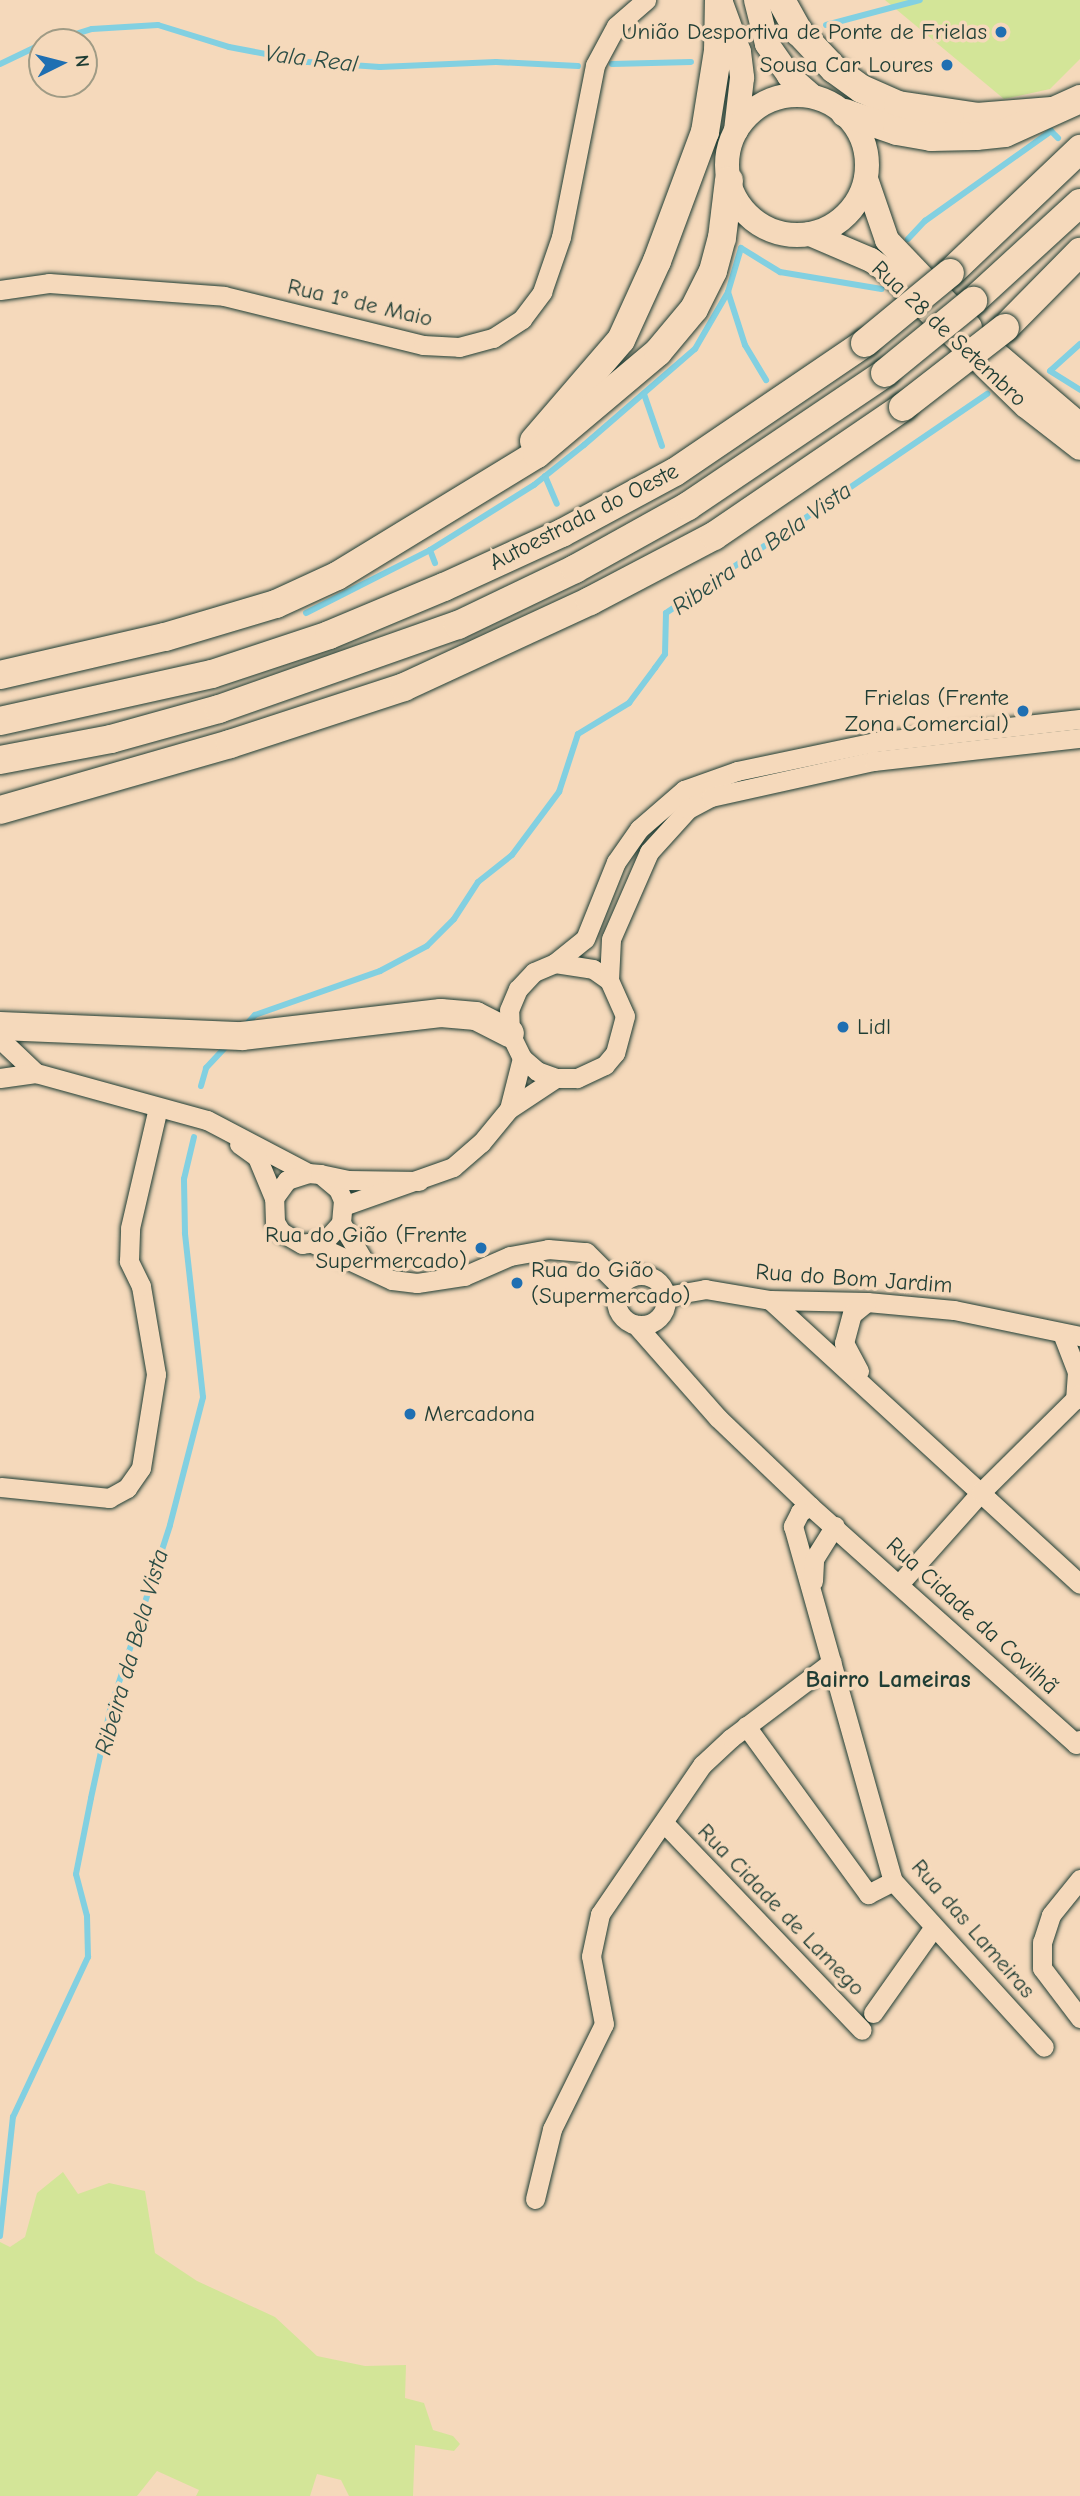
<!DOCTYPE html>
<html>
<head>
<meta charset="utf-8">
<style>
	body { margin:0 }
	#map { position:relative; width:1080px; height:2496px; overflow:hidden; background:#f5d9bb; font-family:"Comic Neue",sans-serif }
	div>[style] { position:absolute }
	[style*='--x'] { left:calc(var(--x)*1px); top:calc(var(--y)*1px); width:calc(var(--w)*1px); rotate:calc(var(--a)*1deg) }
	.green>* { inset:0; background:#d3e598 }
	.stream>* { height:6px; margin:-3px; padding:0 3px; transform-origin:3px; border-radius:3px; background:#82d0e1 }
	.roads { filter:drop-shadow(0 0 2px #1f3d34) drop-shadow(0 0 2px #1f3d34) }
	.minor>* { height:19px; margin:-9.5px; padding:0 9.5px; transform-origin:9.5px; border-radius:9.5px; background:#f5d9bb }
	.minor>.ring { margin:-9.5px; padding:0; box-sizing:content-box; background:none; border:19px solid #f5d9bb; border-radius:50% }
	.major>* { height:24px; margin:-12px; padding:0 12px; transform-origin:12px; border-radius:12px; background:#f5d9bb }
	.major>.ring { margin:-12px; padding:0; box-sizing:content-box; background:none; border:24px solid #f5d9bb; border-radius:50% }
	.highway>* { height:28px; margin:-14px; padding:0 14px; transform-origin:14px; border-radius:14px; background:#f5d9bb }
	.bridges { filter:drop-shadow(0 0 2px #1f3d34) drop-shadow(0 0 2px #1f3d34) }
	.highway-bridge>* { height:28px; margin:-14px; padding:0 14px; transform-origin:14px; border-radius:14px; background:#f5d9bb }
	.dots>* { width:19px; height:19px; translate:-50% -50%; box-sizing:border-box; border:4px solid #f5d9bb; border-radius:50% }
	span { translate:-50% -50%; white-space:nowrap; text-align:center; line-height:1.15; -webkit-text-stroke:7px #f5d9bb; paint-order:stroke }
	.poi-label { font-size:23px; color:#1f3d34 }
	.right { translate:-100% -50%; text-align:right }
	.left { translate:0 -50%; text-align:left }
	.street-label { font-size:23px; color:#1f3d34 }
	.water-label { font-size:24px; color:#294c45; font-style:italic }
	.neighbourhood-label { font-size:24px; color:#1f3d34; font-weight:700 }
	.north { position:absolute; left:28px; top:28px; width:70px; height:70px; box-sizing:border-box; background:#f5d9bb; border:2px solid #9f9b85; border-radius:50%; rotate:84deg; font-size:19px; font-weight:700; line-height:28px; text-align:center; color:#1f3d34 }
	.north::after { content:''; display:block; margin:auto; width:24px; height:32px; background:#1f6fb2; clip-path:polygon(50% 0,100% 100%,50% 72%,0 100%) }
</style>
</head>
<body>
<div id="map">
	<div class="green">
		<i style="clip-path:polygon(885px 0,1080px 0,1080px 59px,1050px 89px,1004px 99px)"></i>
		<i style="clip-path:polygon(63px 2172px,78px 2194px,109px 2183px,145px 2191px,155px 2253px,197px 2281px,275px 2317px,317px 2356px,365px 2366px,406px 2365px,405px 2398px,424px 2403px,433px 2430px,453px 2436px,460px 2444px,454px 2451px,415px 2445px,413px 2496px,349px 2496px,341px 2480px,317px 2474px,310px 2496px,196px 2496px,199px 2490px,157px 2471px,137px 2496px,0 2496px,0 2242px,10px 2247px,25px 2237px,37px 2193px)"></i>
	</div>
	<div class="stream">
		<i style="--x:826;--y:25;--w:97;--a:-14.9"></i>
		<i style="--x:50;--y:42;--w:44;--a:-17.2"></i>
		<i style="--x:92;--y:29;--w:66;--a:-3.5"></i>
		<i style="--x:158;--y:25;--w:74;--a:17.2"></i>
		<i style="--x:229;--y:47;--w:80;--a:10.8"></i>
		<i style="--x:308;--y:62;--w:72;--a:4"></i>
		<i style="--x:380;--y:67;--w:116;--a:-2.5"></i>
		<i style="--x:496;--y:62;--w:82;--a:2.8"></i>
		<i style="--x:0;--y:64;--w:47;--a:-25.5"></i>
		<i style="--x:612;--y:64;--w:79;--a:-1.5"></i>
		<i style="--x:908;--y:239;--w:25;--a:-47"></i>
		<i style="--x:925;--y:221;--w:155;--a:-35.5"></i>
		<i style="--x:1051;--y:131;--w:10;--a:45"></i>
		<i style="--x:728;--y:292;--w:56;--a:72.2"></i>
		<i style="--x:745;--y:345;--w:41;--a:59"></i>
		<i style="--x:1080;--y:344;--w:40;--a:138"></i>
		<i style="--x:1050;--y:371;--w:36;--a:32"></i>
		<i style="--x:644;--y:394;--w:55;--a:70.9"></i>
		<i style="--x:545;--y:476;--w:30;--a:67"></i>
		<i style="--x:430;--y:550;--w:14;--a:69"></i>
		<i style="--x:306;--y:613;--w:139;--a:-26.9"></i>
		<i style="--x:430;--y:550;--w:123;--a:-32"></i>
		<i style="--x:534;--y:485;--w:64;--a:-38.7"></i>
		<i style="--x:584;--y:445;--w:147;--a:-40.9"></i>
		<i style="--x:695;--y:349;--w:66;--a:-59.9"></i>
		<i style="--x:728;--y:292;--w:46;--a:-73.5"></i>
		<i style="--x:741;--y:248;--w:46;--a:31.6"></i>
		<i style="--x:780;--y:272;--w:103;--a:9.5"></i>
		<i style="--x:245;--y:1026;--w:15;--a:-48"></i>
		<i style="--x:255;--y:1015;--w:133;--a:-19.4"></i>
		<i style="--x:380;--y:971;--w:53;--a:-28"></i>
		<i style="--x:427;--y:946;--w:38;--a:-45"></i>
		<i style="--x:454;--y:919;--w:44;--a:-57"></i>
		<i style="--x:478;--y:882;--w:43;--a:-38.5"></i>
		<i style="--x:512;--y:855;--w:79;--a:-53.3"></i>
		<i style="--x:559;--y:792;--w:61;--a:-71.9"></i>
		<i style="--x:578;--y:734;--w:60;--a:-31.3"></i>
		<i style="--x:629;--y:703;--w:44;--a:-53.4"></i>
		<i style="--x:655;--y:668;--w:17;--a:-54"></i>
		<i style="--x:665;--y:654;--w:41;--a:-88.6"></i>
		<i style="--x:666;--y:613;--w:389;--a:-34.3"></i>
		<i style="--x:201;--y:1086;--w:19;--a:-74"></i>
		<i style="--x:206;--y:1068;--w:33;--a:-47"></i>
		<i style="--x:0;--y:2236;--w:120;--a:-83.8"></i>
		<i style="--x:13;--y:2117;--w:177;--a:-64.9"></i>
		<i style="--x:88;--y:1957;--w:41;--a:-91.4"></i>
		<i style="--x:87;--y:1916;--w:43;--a:-104.7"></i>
		<i style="--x:76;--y:1874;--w:77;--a:-78.8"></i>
		<i style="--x:91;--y:1798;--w:90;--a:-77.8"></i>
		<i style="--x:110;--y:1710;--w:194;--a:-72"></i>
		<i style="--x:170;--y:1525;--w:132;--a:-75.5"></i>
		<i style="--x:203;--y:1397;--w:165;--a:-96.3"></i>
		<i style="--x:185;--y:1233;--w:54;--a:-91.1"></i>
		<i style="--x:184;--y:1179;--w:43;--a:-76.6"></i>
	</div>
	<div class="roads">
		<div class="minor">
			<i style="--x:0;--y:290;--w:49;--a:-8.1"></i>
			<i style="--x:49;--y:283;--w:175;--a:4.2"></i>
			<i style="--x:224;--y:296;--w:205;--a:13.8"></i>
			<i style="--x:423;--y:345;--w:36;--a:3"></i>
			<i style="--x:459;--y:347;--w:35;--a:-15"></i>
			<i style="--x:493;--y:338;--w:35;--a:-33"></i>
			<i style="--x:522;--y:319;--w:34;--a:-53"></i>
			<i style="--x:542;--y:292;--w:58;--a:-70.9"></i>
			<i style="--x:561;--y:237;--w:175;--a:-78.8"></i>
			<i style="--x:595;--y:65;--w:44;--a:-61.7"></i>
			<i style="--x:616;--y:26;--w:40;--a:-41"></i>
			<i style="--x:555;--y:963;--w:38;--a:9"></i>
			<i style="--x:593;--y:969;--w:19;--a:35"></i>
			<i style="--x:609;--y:980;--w:39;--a:66"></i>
			<i style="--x:625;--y:1016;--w:38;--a:105"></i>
			<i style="--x:615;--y:1053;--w:16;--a:130"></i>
			<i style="--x:605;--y:1065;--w:31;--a:155"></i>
			<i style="--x:577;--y:1078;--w:21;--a:180"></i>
			<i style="--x:556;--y:1078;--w:20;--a:-160"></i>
			<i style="--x:537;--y:1071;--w:20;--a:-139"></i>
			<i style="--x:522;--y:1058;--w:28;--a:-116"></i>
			<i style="--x:510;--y:1033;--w:23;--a:-92"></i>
			<i style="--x:509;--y:1010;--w:23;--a:-67"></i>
			<i style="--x:518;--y:989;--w:23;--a:-47"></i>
			<i style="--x:534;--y:972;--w:23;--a:-23"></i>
			<i style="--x:555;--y:963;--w:38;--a:-39"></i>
			<i style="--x:585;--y:939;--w:83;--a:-68.1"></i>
			<i style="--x:616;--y:862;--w:40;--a:-55.1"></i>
			<i style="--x:639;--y:829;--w:60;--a:-40.9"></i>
			<i style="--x:684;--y:790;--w:56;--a:-19.7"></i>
			<i style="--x:737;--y:771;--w:141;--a:-11.9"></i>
			<i style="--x:875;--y:742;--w:206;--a:-6.4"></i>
			<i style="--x:609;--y:980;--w:41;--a:-87.2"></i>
			<i style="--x:611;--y:939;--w:95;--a:-66.4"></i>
			<i style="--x:649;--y:852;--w:58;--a:-47.8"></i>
			<i style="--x:688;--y:809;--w:26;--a:-28"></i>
			<i style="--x:711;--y:797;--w:167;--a:-12.5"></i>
			<i style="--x:874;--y:761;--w:207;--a:-6.4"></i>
			<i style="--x:0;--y:1039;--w:50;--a:43.4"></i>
			<i style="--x:36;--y:1073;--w:177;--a:15.4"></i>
			<i style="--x:207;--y:1120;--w:114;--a:27.7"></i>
			<i style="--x:0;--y:1078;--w:36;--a:-8"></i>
			<i style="--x:509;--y:1109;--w:53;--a:-75.7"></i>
			<i style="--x:239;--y:1144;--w:22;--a:36"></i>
			<i style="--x:257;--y:1157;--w:44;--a:67.5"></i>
			<i style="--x:320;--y:1174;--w:23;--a:40"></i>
			<i style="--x:338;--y:1189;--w:12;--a:66"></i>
			<i style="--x:343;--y:1200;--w:23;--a:95"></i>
			<i style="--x:341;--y:1223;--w:24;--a:132"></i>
			<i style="--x:325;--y:1241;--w:23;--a:173"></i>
			<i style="--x:302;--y:1244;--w:24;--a:-150"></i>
			<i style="--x:281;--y:1232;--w:12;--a:-121"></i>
			<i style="--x:275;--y:1222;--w:24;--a:-92"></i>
			<i style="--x:274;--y:1198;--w:22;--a:-54"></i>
			<i style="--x:287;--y:1180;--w:22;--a:-18"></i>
			<i style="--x:308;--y:1173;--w:12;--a:5"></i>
			<i style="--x:320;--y:1174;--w:29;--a:12"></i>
			<i style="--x:348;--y:1180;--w:71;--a:0.8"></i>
			<i style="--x:343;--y:1206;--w:117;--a:-19.5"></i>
			<i style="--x:453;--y:1167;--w:37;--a:-41"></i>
			<i style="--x:481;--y:1143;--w:44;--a:-50.5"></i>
			<i style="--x:509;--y:1109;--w:56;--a:-33.4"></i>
			<i style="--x:341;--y:1223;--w:52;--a:59"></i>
			<i style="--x:314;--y:1244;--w:86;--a:24.8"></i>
			<i style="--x:392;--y:1280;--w:25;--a:7"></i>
			<i style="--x:417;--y:1283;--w:48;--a:-8.5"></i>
			<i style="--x:464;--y:1276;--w:50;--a:-23.5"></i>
			<i style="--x:510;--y:1256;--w:39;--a:-10"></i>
			<i style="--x:548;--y:1249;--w:38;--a:5"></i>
			<i style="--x:586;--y:1252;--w:48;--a:45"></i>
			<i class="ring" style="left:616px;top:1275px;width:31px;height:31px"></i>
			<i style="--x:666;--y:1296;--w:40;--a:-10"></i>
			<i style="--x:705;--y:1289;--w:66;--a:9.6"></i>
			<i style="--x:770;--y:1300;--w:97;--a:1.2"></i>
			<i style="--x:867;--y:1302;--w:87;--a:5.3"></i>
			<i style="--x:954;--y:1310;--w:129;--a:11.7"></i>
			<i style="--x:770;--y:1300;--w:420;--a:42.5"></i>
			<i style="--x:636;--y:1325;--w:124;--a:48.6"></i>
			<i style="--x:718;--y:1418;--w:127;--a:43.7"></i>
			<i style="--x:810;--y:1506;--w:357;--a:41.8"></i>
			<i style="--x:1076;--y:1744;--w:6;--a:-45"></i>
			<i style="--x:1062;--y:1333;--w:42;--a:69"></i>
			<i style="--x:1077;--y:1372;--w:28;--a:94"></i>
			<i style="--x:859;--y:1371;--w:32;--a:-118"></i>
			<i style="--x:844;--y:1343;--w:30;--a:-75"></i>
			<i style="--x:852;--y:1314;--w:19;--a:-39"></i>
			<i style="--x:1;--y:1487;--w:109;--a:5.8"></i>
			<i style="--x:109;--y:1498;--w:21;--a:-29"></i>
			<i style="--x:127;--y:1488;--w:24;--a:-55"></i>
			<i style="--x:141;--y:1468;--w:95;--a:-80.9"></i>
			<i style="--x:156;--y:1374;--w:89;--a:-99.7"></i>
			<i style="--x:141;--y:1286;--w:28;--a:-116"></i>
			<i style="--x:129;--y:1261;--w:33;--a:-88"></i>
			<i style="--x:130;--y:1228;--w:123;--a:-76.9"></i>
			<i style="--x:810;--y:1506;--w:12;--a:149"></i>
			<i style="--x:800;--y:1512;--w:16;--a:117"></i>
			<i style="--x:793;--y:1526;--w:369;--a:74.3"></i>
			<i style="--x:893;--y:1881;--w:224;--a:47.7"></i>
			<i style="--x:813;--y:1581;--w:22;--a:-87"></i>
			<i style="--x:814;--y:1559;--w:39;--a:-58"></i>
			<i style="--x:900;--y:1583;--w:122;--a:-48.3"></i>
			<i style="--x:981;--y:1492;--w:139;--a:-44.7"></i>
			<i style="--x:746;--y:1726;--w:208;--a:54"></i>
			<i style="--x:868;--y:1894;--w:28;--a:-27"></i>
			<i style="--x:664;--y:1823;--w:286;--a:46.3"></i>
			<i style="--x:1080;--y:1879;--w:46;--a:128.9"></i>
			<i style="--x:1051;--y:1915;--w:28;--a:108"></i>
			<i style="--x:1042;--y:1942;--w:26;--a:90"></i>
			<i style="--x:1042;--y:1968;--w:63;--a:52.8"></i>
			<i style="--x:873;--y:2013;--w:105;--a:-54.7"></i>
			<i style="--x:535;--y:2199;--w:72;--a:-76.3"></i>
			<i style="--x:552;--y:2129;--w:117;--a:-63.7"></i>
			<i style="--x:604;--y:2024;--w:69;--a:-100.8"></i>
			<i style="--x:591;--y:1956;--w:43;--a:-77.9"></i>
			<i style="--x:600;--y:1914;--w:181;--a:-55.6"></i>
			<i style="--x:702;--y:1765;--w:40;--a:-43"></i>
			<i style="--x:731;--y:1738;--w:126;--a:-37"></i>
		</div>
		<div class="major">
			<i style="--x:756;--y:0;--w:45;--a:76"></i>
			<i style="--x:767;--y:44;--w:39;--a:55"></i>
			<i style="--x:789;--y:76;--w:30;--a:41"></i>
			<i style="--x:721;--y:3;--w:52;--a:69.8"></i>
			<i style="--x:739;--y:52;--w:26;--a:83"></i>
			<i style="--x:742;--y:78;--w:53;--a:96.5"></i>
			<i class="ring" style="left:727px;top:95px;width:116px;height:116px"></i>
			<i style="--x:866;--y:179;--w:65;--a:71"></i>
			<i style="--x:887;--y:240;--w:120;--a:46.3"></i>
			<i style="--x:810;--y:234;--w:66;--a:23.1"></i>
			<i style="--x:871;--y:260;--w:21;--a:35"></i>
			<i style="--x:888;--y:272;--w:192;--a:44.2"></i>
			<i style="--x:1026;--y:406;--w:68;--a:37.9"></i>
			<i style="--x:998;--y:355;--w:108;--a:40.5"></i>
		</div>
		<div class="highway">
			<i style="--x:781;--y:0;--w:37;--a:61"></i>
			<i style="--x:799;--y:32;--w:51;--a:46.6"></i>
			<i style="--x:834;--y:69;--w:34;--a:36"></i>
			<i style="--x:862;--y:89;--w:39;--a:24"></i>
			<i style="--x:898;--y:105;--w:80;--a:8.6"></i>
			<i style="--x:977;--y:117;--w:75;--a:-4.6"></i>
			<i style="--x:845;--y:113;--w:55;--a:19.1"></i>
			<i style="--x:897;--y:131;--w:35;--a:10"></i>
			<i style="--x:931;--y:137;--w:45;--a:-1.3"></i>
			<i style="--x:976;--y:136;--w:29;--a:-6"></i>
			<i style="--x:1005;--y:133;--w:82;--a:-24.4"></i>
			<i style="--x:950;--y:273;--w:180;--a:-43.6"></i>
			<i style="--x:973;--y:301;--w:145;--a:-42.5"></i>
			<i style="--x:1005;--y:328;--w:107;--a:-45.4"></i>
			<i style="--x:534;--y:441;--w:133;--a:-49.3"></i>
			<i style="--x:621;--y:340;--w:87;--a:-65.5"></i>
			<i style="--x:657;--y:261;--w:138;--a:-69.6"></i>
			<i style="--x:705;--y:132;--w:82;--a:-80.9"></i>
			<i style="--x:718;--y:51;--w:51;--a:-88.9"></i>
			<i style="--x:0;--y:675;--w:169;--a:-13"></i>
			<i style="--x:165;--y:637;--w:116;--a:-16.6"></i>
			<i style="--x:276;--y:604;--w:67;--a:-24.7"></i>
			<i style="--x:337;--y:576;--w:234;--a:-31.4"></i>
			<i style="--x:537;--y:454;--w:158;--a:-40.1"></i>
			<i style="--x:658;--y:352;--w:56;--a:-50.1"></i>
			<i style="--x:694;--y:309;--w:42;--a:-63.4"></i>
			<i style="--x:713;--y:271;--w:34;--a:-75"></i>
			<i style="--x:722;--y:238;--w:58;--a:-83.1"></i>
			<i style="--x:0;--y:721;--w:217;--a:-12.5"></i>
			<i style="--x:212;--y:674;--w:123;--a:-18.4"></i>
			<i style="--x:329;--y:635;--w:125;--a:-22.7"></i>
			<i style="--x:444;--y:587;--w:130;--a:-24.6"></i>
			<i style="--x:562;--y:533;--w:128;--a:-28.4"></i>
			<i style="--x:675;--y:472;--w:230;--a:-34.2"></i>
			<i style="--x:0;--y:760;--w:113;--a:-10.7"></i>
			<i style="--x:111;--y:739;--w:112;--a:-15.5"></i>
			<i style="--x:219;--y:709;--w:253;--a:-19.4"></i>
			<i style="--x:458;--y:625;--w:130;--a:-25.6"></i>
			<i style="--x:575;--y:569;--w:129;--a:-29.1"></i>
			<i style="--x:688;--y:506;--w:238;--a:-34"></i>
			<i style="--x:0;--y:810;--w:239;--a:-16"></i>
			<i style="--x:230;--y:744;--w:183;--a:-18.1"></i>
			<i style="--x:404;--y:687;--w:205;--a:-24.8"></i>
			<i style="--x:590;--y:601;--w:140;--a:-27.7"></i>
			<i style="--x:714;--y:536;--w:229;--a:-34.3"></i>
			<i style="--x:0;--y:1026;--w:242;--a:2.4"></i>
			<i style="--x:242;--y:1036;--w:200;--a:-6.6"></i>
			<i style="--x:441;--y:1013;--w:35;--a:5"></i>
			<i style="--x:476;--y:1016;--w:38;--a:27"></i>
		</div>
	</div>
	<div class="bridges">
		<div class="highway-bridge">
			<i style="--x:865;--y:343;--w:110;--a:-39.5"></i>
			<i style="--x:885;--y:373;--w:114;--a:-39.3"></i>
			<i style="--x:903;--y:407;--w:129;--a:-37.8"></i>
		</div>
	</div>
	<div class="dots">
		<i style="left:1001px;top:32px;background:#1f6fb2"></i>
		<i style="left:947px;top:65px;background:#1f6fb2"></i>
		<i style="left:1023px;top:711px;background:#1f6fb2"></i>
		<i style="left:843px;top:1027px;background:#1f6fb2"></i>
		<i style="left:481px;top:1248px;background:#1f6fb2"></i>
		<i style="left:517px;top:1283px;background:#1f6fb2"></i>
		<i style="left:410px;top:1414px;background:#1f6fb2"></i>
	</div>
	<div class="poi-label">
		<span class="right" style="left:987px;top:32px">União Desportiva de Ponte de Frielas</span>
		<span class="right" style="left:933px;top:65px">Sousa Car Loures</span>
		<span class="right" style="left:1009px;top:711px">Frielas (Frente<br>Zona Comercial)</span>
		<span class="left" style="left:857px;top:1027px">Lidl</span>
		<span class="right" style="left:467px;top:1248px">Rua do Gião (Frente<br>Supermercado)</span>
		<span class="left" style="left:531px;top:1283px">Rua do Gião<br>(Supermercado)</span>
		<span class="left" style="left:424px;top:1414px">Mercadona</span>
	</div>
	<div class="street-label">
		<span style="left:360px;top:303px;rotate:13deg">Rua 1º de Maio</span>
		<span style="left:949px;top:334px;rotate:43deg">Rua 28 de Setembro</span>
		<span style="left:584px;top:517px;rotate:-27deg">Autoestrada do Oeste</span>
		<span style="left:854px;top:1279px;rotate:4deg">Rua do Bom Jardim</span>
		<span style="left:972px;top:1616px;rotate:42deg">Rua Cidade da Covilhã</span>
		<span style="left:781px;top:1910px;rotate:46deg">Rua Cidade de Lamego</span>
		<span style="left:973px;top:1929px;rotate:49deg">Rua das Lameiras</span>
	</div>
	<div class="water-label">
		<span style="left:311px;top:59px;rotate:7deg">Vala Real</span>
		<span style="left:762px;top:549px;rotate:-35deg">Ribeira da Bela Vista</span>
		<span style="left:132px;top:1652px;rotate:-74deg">Ribeira da Bela Vista</span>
	</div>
	<div class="neighbourhood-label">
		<span style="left:888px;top:1680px">Bairro Lameiras</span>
	</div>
	<div class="north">N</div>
</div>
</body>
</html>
